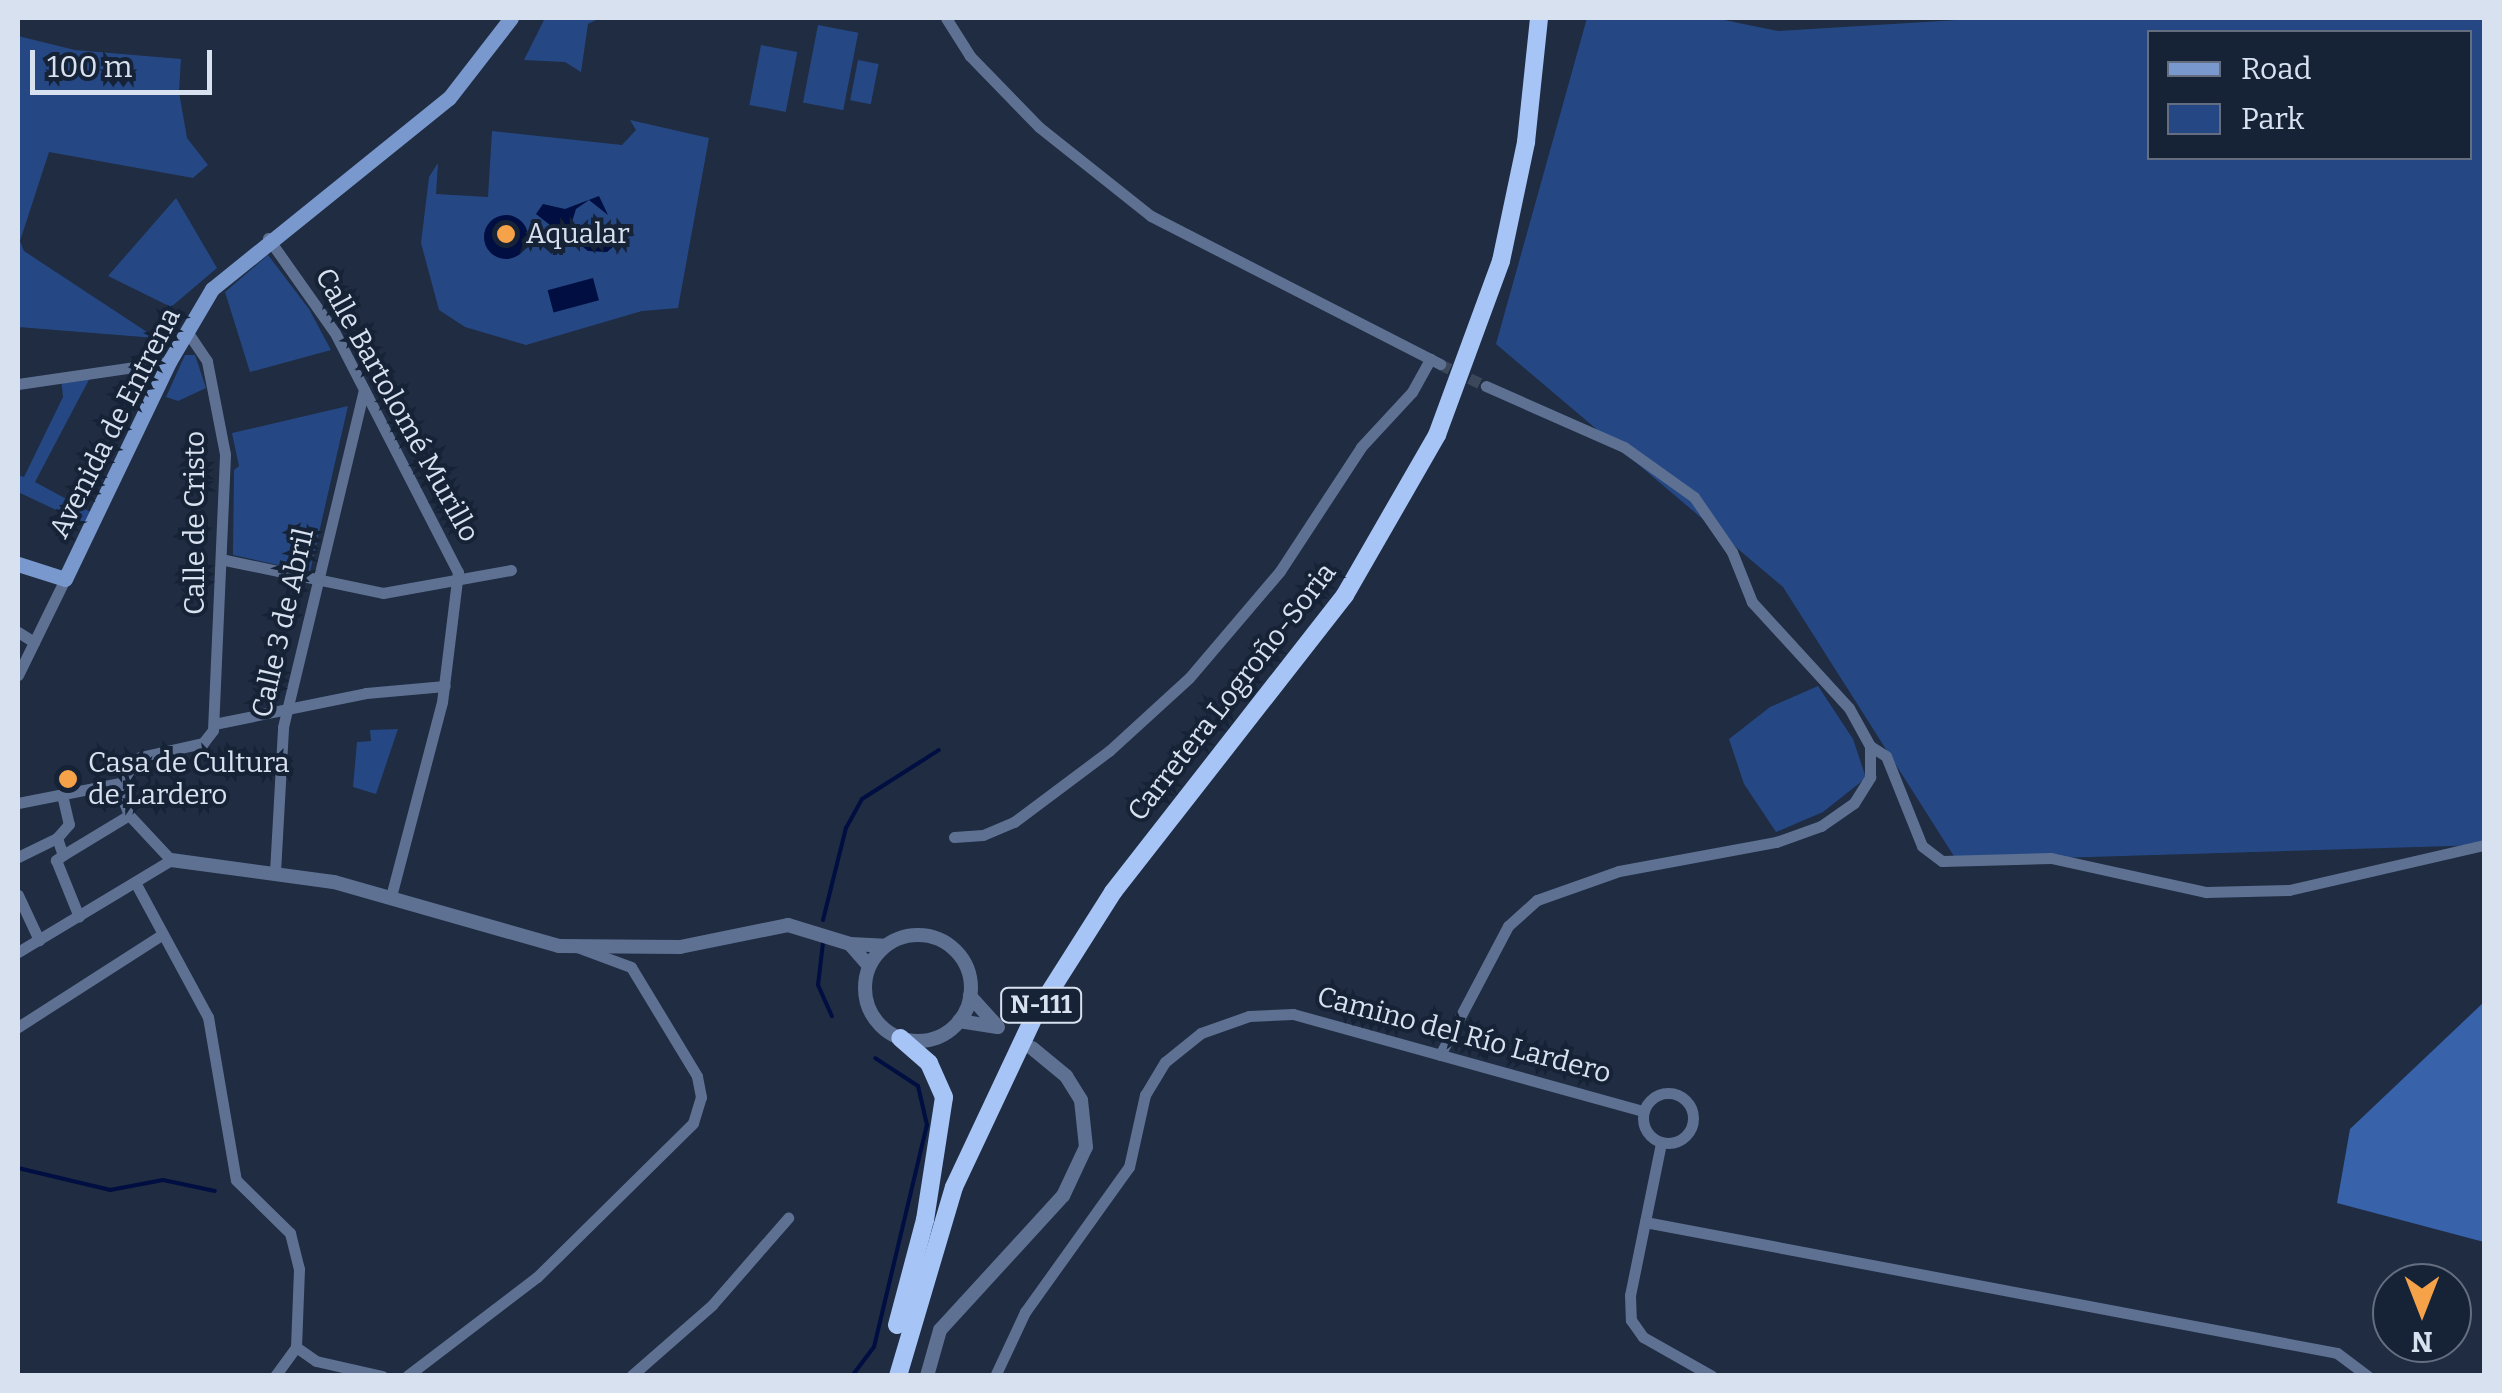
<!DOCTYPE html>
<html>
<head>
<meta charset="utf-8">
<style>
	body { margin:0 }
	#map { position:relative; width:2502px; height:1393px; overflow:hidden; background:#1f2c41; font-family:Bitter,serif }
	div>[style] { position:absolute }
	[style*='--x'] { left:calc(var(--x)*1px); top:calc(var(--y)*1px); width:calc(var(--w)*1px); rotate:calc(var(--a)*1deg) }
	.green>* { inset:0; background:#254884; transform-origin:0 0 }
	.forest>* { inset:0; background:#3863ab }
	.water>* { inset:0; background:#000e41; transform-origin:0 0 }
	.round { border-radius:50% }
	.stream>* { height:4px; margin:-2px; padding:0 2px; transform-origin:2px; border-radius:2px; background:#000e41 }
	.minor-tunnel>* { height:11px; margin-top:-5.5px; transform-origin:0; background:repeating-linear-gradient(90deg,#3b475b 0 11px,transparent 0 16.5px) }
	.minor>* { height:11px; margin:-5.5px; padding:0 5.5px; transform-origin:5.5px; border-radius:5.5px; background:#5e7192 }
	.minor>.ring { margin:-5.5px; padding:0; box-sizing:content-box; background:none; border:11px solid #5e7192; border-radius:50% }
	.tertiary>* { height:14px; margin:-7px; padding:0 7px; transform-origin:7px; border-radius:7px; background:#5e7192 }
	.tertiary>.ring { margin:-7px; padding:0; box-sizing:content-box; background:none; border:14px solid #5e7192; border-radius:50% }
	.secondary>* { height:15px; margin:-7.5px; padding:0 7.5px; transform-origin:7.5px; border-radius:7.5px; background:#7998cd }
	.trunk>* { height:18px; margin:-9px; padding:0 9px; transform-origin:9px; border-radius:9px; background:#a6c4f6 }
	.dots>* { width:28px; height:28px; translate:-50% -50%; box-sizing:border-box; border:5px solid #162236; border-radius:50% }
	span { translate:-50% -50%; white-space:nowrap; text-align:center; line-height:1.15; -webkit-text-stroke:8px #162236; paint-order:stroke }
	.shield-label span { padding:2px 8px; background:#162236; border:2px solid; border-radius:8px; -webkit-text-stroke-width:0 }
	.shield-label { font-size:25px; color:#d8e1ef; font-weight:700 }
	.poi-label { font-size:28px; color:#d8e1ef }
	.left { translate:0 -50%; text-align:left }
	.street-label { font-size:28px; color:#d8e1ef }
	.frame { position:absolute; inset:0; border:20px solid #d8e1ef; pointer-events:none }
	.legend { position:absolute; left:2147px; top:30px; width:325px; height:130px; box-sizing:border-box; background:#162236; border:2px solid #646e80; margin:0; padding:12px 18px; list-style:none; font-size:30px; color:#d8e1ef }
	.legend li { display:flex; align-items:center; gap:20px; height:50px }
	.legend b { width:50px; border:2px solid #646e80 }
	.north { position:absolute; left:2372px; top:1263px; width:100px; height:100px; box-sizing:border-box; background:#162236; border:2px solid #646e80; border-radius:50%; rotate:180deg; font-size:28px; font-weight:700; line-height:40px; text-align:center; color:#d8e1ef }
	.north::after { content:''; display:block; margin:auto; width:35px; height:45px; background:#f6a248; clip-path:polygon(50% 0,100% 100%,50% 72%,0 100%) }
	.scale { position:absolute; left:30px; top:50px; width:182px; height:45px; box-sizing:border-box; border:5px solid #d8e1ef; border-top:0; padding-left:12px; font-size:30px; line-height:35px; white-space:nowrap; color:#d8e1ef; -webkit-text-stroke:8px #162236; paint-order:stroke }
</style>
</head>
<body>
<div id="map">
	<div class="green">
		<i style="clip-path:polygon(545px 18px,600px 18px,588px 24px,581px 72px,565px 62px,524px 60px)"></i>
		<i style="clip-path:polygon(evenodd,1587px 18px,1714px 18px,1778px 31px,1990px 18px,2484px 18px,2484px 845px,1957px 861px,1783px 587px,1496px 344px,1587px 18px,2150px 32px,2470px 32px,2470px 158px,2150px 158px,2150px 32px)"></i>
		<i style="left:818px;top:25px;width:41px;height:79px;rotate:11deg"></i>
		<i style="clip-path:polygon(18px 36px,75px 50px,181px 59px,179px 92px,187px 138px,208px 165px,193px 178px,49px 152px,20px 241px,24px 251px,156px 338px,18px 327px)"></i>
		<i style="left:761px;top:45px;width:37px;height:61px;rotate:11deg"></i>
		<i style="left:858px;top:60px;width:21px;height:41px;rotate:11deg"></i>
		<i style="clip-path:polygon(630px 120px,709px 138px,678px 308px,642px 311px,526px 345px,465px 327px,439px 310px,421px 243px,429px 177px,438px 163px,436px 194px,488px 197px,492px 131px,622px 145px,636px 130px)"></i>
		<i style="clip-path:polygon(176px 198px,217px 268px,171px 307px,108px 276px)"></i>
		<i style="clip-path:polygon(268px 255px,309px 309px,331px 350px,250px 372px,225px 292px)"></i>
		<i style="clip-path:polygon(185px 355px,195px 355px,206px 388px,178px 401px,166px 397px)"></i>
		<i style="clip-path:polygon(93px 372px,35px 482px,96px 515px,90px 526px,18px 492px,18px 475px,24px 477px,63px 397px,61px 377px)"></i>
		<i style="clip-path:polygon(348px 406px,310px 572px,233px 555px,234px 470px,239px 466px,232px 433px)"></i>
		<i style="clip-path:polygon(1818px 686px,1853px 739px,1866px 778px,1823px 812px,1776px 832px,1744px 784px,1729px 739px,1770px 707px)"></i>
		<i style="clip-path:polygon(398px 729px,376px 794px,353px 787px,357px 742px,371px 741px,370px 730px)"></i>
	</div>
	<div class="forest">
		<i style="clip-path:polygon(2484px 1002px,2484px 1242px,2337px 1203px,2350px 1129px)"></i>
	</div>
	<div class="water">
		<i style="clip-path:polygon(599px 196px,608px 215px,589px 200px,576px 209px,571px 225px,592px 247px,606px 241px,604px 226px,609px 225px,614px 246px,607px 252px,588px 251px,567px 234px,570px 246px,560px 248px,555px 229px,536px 214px,543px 204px,565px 209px)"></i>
		<i class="round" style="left:484px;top:215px;width:44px;height:44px"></i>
		<i style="left:593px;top:278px;width:23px;height:47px;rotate:75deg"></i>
	</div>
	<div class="stream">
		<i style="--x:823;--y:920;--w:95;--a:-76"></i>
		<i style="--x:846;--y:828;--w:33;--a:-61"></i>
		<i style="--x:862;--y:799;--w:91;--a:-32.5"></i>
		<i style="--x:823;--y:943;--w:42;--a:96.8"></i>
		<i style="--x:818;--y:985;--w:34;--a:66"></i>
		<i style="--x:18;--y:1168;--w:95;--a:13.4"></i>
		<i style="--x:110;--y:1190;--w:54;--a:-10.7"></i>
		<i style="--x:163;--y:1180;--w:53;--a:11.9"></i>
		<i style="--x:852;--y:1376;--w:36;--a:-53"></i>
		<i style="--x:874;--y:1347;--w:228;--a:-76.6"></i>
		<i style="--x:927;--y:1125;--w:40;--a:-103"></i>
		<i style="--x:918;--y:1086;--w:51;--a:-146.9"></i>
	</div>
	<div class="minor-tunnel">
		<i style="--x:1440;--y:364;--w:51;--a:25.6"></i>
	</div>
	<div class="minor">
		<i style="--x:946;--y:18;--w:45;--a:57.7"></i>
		<i style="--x:970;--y:56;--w:99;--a:45.8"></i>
		<i style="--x:1039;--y:127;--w:143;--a:38.5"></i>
		<i style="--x:1151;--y:216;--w:325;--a:27.1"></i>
		<i style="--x:268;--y:238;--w:116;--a:54.8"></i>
		<i style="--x:335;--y:333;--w:269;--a:62.8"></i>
		<i style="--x:458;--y:572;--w:131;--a:97"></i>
		<i style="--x:442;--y:702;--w:201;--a:104.7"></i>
		<i style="--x:18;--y:384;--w:153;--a:-8.3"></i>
		<i style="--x:225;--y:560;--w:161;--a:11.8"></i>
		<i style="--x:383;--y:593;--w:130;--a:-10.2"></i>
		<i style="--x:18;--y:632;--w:19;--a:32"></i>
		<i style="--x:18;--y:675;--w:107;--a:-63.9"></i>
		<i style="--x:214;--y:724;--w:155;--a:-11.5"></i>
		<i style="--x:366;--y:693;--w:79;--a:-5.1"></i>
		<i style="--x:1870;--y:746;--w:19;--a:32"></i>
		<i style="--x:1886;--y:756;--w:97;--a:68.2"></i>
		<i style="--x:1922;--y:846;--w:25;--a:37"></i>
		<i style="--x:1942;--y:861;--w:109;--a:-1.6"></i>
		<i style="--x:2051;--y:858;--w:159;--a:12.4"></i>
		<i style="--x:2206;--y:892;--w:83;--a:-1.4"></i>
		<i style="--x:2289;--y:890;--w:200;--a:-13"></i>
		<i style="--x:117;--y:785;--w:32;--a:68"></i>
		<i style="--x:63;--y:799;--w:26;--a:77"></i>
		<i style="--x:69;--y:824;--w:18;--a:131"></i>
		<i style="--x:57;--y:838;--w:18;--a:71"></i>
		<i style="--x:18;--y:803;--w:108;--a:-11.2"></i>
		<i style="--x:124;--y:782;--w:30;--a:-57"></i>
		<i style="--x:140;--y:757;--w:65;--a:-12.5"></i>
		<i style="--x:203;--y:743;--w:16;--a:-52"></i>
		<i style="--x:213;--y:730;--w:276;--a:-87.5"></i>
		<i style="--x:225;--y:454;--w:95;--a:-101"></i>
		<i style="--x:207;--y:361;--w:37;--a:-124"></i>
		<i style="--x:954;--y:837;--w:29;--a:-4"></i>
		<i style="--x:983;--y:835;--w:34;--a:-23"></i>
		<i style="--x:1014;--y:822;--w:119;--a:-36.8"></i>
		<i style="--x:1109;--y:751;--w:108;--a:-42.4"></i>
		<i style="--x:1189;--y:678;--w:140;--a:-49.6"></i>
		<i style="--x:1280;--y:571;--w:148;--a:-56.8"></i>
		<i style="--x:1361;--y:447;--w:75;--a:-47.2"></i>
		<i style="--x:1412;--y:392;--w:38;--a:-61"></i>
		<i style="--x:63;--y:855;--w:77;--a:-31.2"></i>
		<i style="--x:63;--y:855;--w:9;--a:144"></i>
		<i style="--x:56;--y:860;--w:61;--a:68"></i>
		<i style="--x:18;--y:857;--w:43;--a:-26"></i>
		<i style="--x:275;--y:872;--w:145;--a:-86.8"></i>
		<i style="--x:283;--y:727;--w:347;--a:-76.5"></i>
		<i style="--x:136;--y:884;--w:151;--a:61.6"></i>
		<i style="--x:208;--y:1017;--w:165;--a:80.3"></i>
		<i style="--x:236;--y:1180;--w:76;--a:44.5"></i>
		<i style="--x:290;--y:1233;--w:37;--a:76"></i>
		<i style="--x:299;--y:1269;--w:78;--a:92.2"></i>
		<i style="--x:296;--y:1347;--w:24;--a:35"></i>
		<i style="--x:316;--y:1361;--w:68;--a:12.8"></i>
		<i style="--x:18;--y:895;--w:50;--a:65"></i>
		<i style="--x:18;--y:952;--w:179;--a:-31"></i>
		<i style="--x:171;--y:860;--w:62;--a:-133"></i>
		<i style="--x:18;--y:1027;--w:172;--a:-32.7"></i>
		<i style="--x:1440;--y:1055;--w:146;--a:-62.2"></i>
		<i style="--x:1508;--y:926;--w:39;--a:-42"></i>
		<i style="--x:1537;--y:900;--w:87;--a:-19.5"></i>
		<i style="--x:1619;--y:871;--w:160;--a:-10.5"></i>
		<i style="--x:1776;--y:842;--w:48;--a:-19.6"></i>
		<i style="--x:1821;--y:826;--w:40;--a:-34.9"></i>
		<i style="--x:1854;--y:803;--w:31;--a:-58"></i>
		<i style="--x:1870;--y:777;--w:31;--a:-90"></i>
		<i style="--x:1870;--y:746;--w:43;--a:-118.9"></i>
		<i style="--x:1849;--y:708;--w:144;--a:-132.5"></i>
		<i style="--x:1752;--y:602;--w:54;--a:-111.8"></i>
		<i style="--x:1732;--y:552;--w:67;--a:-124.6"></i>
		<i style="--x:1694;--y:497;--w:86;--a:-144.5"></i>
		<i style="--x:1624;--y:447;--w:151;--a:-156.2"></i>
		<i class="ring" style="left:1643px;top:1093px;width:39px;height:39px"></i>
		<i style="--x:1661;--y:1143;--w:155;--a:101.5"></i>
		<i style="--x:1630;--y:1295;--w:25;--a:88"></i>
		<i style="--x:1631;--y:1320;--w:21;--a:55"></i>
		<i style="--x:1643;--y:1337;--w:79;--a:29.5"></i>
		<i style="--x:1645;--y:1222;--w:704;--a:10.72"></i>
		<i style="--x:2337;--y:1353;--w:39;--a:37"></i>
		<i style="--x:275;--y:1376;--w:36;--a:-54"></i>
		<i style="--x:407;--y:1376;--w:163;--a:-37.3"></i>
		<i style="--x:537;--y:1277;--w:219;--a:-44.6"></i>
		<i style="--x:693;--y:1123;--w:27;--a:-73"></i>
		<i style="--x:701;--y:1097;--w:21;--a:-101"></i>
		<i style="--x:697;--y:1076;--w:127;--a:-121.2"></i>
		<i style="--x:631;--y:967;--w:58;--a:-159.7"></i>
		<i style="--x:631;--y:1376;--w:108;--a:-41.2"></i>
		<i style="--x:712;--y:1305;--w:116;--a:-48.9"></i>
		<i style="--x:995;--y:1376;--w:71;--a:-64.9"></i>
		<i style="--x:1025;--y:1312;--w:178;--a:-54.4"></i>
		<i style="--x:1129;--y:1167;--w:74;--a:-77.5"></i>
		<i style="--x:1145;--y:1095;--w:39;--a:-59"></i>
		<i style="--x:1165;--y:1062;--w:46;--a:-38.9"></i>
		<i style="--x:1201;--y:1033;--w:51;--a:-19.5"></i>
		<i style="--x:1249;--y:1016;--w:44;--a:-2.6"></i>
		<i style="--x:1293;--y:1014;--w:363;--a:15.5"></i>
	</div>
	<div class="tertiary">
		<i style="--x:171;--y:860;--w:164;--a:7.7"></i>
		<i style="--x:334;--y:882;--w:234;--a:15.9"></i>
		<i style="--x:559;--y:946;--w:121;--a:0.5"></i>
		<i style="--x:680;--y:947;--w:110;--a:-11.5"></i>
		<i style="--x:788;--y:925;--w:65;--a:17"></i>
		<i class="ring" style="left:865px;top:935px;width:92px;height:92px"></i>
		<i style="--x:869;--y:966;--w:29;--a:-131"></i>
		<i style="--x:850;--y:944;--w:35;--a:3"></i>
		<i style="--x:959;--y:1021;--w:39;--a:9"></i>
		<i style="--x:998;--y:1027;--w:42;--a:-132.1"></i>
		<i style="--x:927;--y:1376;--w:48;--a:-74.2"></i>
		<i style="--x:940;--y:1330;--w:182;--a:-47.5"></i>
		<i style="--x:1063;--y:1196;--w:54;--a:-64.9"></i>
		<i style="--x:1086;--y:1147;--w:47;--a:-96.1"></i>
		<i style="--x:1081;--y:1100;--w:28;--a:-122"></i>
		<i style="--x:1066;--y:1076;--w:44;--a:-140.5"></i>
	</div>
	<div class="secondary">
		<i style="--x:18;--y:564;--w:49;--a:17.7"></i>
		<i style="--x:65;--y:579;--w:241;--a:-64.4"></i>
		<i style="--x:169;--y:362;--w:85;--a:-59.5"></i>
		<i style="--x:212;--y:289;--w:304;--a:-38.9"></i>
		<i style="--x:449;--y:98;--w:101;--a:-52.2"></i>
	</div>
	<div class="trunk">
		<i style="--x:897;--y:1325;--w:109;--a:-75.1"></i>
		<i style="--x:925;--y:1220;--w:124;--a:-81.2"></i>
		<i style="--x:944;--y:1097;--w:37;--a:-114"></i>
		<i style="--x:929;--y:1063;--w:38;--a:-139"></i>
		<i style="--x:898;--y:1376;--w:197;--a:-73.5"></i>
		<i style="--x:954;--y:1187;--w:190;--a:-64.8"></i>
		<i style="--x:1035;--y:1015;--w:146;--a:-57.6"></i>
		<i style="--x:1113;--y:892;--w:377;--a:-52"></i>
		<i style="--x:1345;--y:595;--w:185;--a:-60.1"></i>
		<i style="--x:1437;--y:435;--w:185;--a:-69.8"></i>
		<i style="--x:1501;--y:261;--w:122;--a:-78.1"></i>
		<i style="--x:1526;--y:142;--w:125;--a:-84"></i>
	</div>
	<div class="dots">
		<i style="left:506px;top:234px;background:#f6a248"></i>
		<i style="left:68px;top:779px;background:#f6a248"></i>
	</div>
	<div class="shield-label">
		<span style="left:1041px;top:1005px">N-111</span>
	</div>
	<div class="poi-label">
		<span class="left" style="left:526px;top:234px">Aqualar</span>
		<span class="left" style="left:88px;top:779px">Casa de Cultura<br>de Lardero</span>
	</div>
	<div class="street-label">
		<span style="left:397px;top:405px;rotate:61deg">Calle Bartolomé Murillo</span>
		<span style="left:115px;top:423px;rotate:-63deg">Avenida de Entrena</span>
		<span style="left:195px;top:523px;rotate:-90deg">Calle de Cristo</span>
		<span style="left:283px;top:623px;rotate:-77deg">Calle 3 de Abril</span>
		<span style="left:1232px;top:692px;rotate:-52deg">Carretera Logroño-Soria</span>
		<span style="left:1464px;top:1035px;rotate:15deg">Camino del Río Lardero</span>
	</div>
	<div class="frame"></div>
	<ul class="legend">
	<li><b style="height:12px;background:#7998cd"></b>Road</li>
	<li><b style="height:28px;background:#254884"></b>Park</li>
	</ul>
	<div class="north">N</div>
	<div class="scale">100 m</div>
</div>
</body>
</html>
